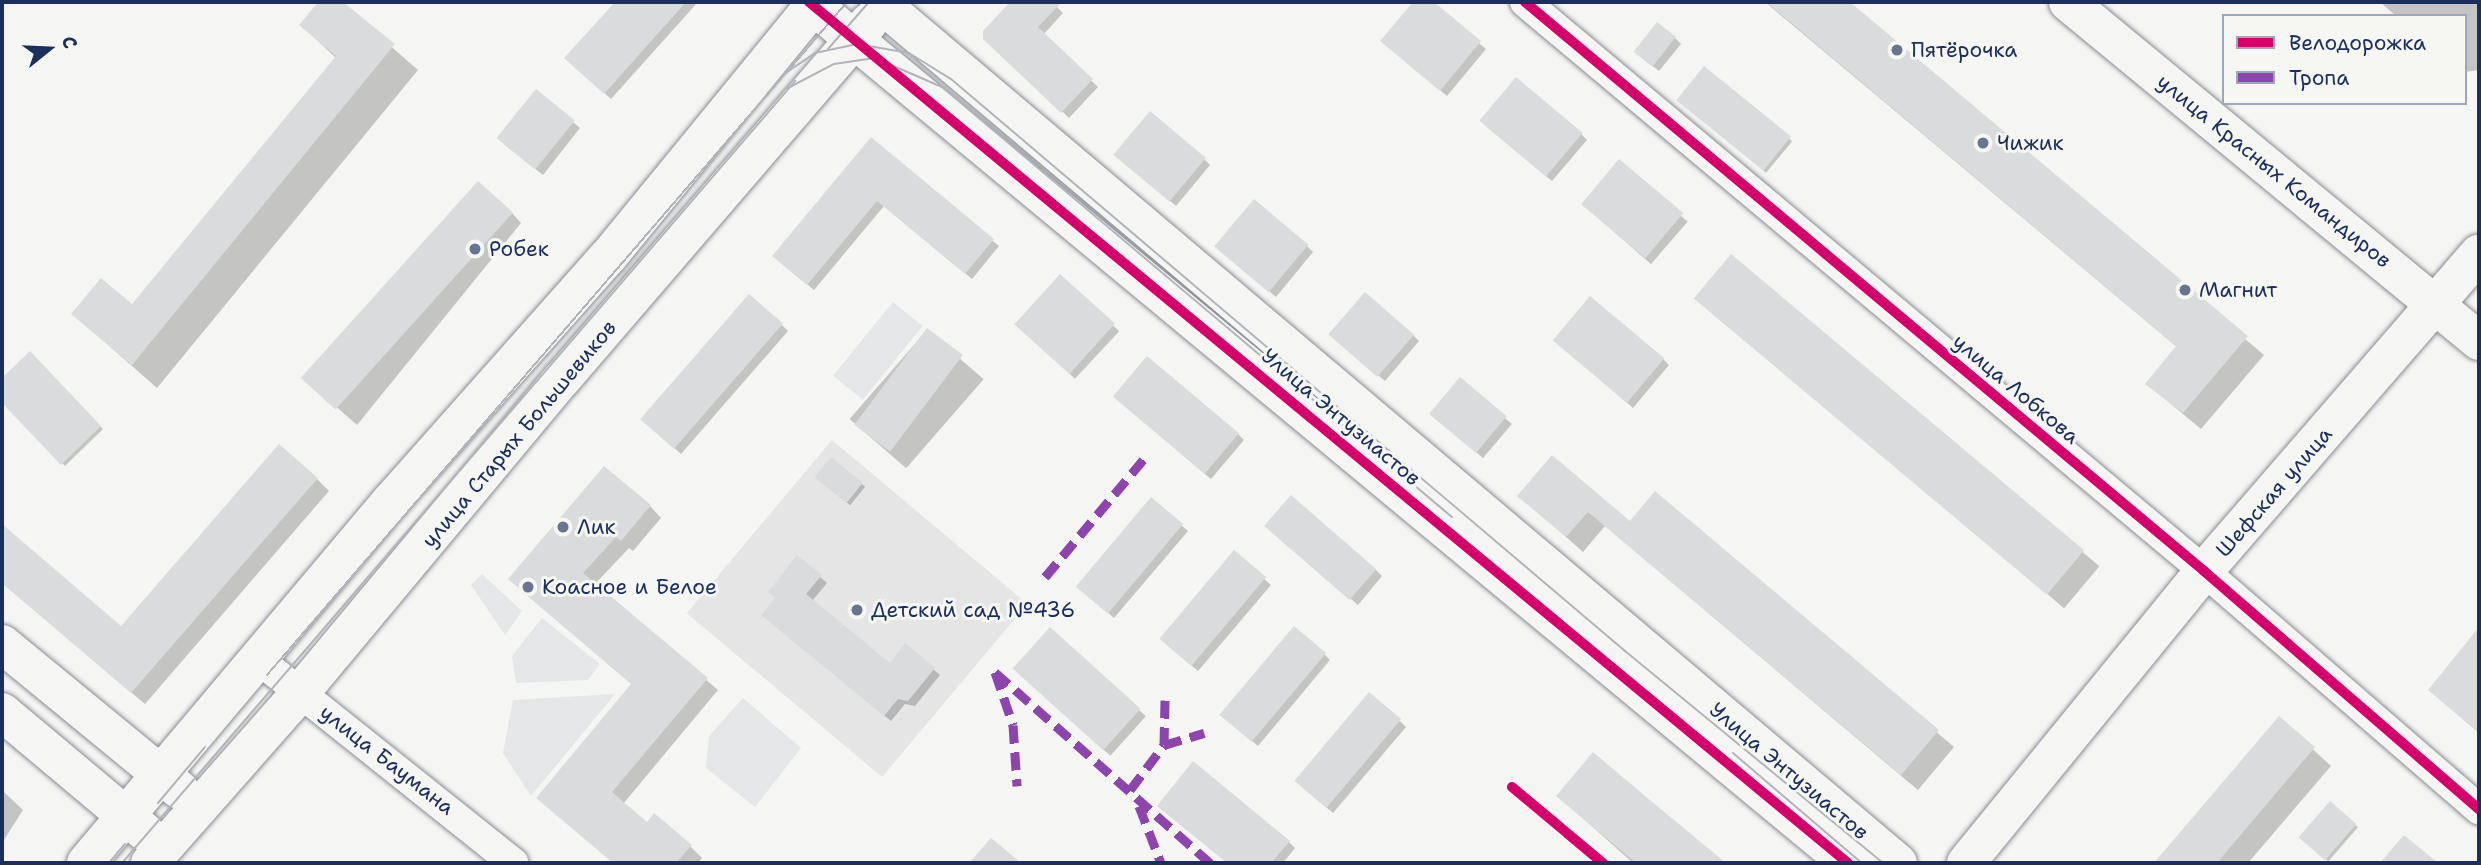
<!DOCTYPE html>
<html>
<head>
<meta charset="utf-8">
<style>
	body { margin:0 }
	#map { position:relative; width:2481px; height:865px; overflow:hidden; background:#f5f5f3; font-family:"Shantell Sans",sans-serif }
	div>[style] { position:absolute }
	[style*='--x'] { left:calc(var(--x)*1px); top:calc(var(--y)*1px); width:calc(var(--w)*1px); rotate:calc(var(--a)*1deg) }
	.built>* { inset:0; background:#e5e5e6; transform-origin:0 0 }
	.green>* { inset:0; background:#e4e6e7; transform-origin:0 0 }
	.shadow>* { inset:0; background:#0003; transform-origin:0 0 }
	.building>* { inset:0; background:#dadbdc; transform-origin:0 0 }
	.roads { filter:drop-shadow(0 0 2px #898d95) drop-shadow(0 0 2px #898d95) }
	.street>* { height:30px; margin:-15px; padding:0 15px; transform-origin:15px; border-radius:15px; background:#f5f5f3 }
	.secondary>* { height:38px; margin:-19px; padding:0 19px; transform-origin:19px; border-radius:19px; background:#f5f5f3 }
	.primary>* { height:38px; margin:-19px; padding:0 19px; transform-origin:19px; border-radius:19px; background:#f5f5f3 }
	.tram>* { height:2px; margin:-1px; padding:0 1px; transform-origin:1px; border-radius:1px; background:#b2b4b9 }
	.quiet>* { height:9px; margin-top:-4.5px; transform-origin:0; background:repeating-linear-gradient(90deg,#8e44ad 0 18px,transparent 0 27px) }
	.cycleway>* { height:10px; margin:-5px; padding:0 5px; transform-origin:5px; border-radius:5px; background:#d6006c }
	.dots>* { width:19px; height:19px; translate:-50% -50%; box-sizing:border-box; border:4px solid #f6f6f2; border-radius:50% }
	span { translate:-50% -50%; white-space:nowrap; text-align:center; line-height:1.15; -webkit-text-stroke:6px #f6f6f2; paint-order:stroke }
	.poi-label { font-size:21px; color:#1b2f5e }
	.left { translate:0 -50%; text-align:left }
	.street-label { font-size:21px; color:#1b2f5e }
	.frame { position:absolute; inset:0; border:4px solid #1b2f5e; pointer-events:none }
	.legend { position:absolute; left:2222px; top:14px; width:245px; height:91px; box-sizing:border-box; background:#f6f6f2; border:2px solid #9ea6b7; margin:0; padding:9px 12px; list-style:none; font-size:21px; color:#1b2f5e }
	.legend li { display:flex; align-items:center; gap:14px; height:35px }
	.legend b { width:35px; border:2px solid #9ea6b7 }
	.north { position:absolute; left:14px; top:14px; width:70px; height:70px; -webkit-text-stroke:5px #f6f6f2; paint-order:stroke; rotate:72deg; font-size:19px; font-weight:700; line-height:28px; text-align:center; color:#1b2f5e }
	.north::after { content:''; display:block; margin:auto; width:24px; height:32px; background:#1b2f5e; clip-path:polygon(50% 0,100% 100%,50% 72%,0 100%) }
</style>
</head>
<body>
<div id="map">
	<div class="built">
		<i style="left:832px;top:440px;width:255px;height:226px;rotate:40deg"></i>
	</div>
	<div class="green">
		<i style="left:893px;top:302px;width:38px;height:95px;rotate:39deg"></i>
		<i style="clip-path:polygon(482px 574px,522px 611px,505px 635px,471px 585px)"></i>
		<i style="clip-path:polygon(542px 618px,600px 664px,588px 680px,516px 683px,512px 656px)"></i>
		<i style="clip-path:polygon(615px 694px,531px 796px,503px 753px,513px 700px)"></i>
		<i style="clip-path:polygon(743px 698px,801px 748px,755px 807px,706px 768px,709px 736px)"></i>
	</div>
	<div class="shadow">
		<i style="clip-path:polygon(320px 2px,340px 2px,418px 70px,157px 388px,73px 314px,133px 306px,336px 58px,301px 25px)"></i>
		<i style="clip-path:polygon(617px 2px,698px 2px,611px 99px,566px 58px)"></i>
		<i style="clip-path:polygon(1012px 2px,1052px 2px,1063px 13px,1043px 35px,1098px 87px,1069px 118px,985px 38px,985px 31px)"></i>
		<i style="clip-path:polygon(1415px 2px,1431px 2px,1486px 49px,1447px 96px,1382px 41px)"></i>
		<i style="clip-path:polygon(1765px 2px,1847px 2px,2264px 355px,2201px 429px,2147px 384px,2177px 347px)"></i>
		<i style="clip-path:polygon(2380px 2px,2479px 2px,2479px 70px,2465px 72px,2465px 16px,2396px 16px)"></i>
		<i style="clip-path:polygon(1675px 38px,1681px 44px,1659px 71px,1642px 58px)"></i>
		<i style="left:1705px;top:68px;width:114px;height:41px;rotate:40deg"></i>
		<i style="clip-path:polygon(536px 91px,580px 128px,543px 175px,504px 144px)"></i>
		<i style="clip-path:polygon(1487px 127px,1581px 134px,1587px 140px,1552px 181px)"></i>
		<i style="clip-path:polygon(871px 139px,999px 246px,972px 279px,884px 206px,814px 290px,781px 262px)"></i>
		<i style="clip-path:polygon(1204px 159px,1210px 165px,1176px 206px,1123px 161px)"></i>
		<i style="left:1619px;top:162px;width:91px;height:56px;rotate:41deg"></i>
		<i style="clip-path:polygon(512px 213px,521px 223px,357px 425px,324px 396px)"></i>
		<i style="clip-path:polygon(1307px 246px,1313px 252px,1276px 297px,1223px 252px)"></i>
		<i style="left:1731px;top:257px;width:481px;height:55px;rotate:40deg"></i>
		<i style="left:1060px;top:276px;width:81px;height:65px;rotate:43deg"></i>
		<i style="clip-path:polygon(782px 325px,788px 331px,681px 454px,649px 425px)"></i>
		<i style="left:927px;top:330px;width:75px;height:118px;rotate:41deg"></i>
		<i style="clip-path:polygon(1413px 335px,1419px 341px,1385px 381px,1337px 341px)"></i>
		<i style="clip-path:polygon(1561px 346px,1663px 359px,1669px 365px,1633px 408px)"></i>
		<i style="clip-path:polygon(30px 354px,103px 429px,65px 466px,2px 401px,2px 381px)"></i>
		<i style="clip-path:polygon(1121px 403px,1238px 434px,1244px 440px,1211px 479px)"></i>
		<i style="clip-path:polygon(1505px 418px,1512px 424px,1483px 458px,1437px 420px)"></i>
		<i style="clip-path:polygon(1552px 457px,1630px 523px,1655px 493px,1954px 747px,1918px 790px,1605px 526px,1583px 552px,1520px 496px)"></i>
		<i style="left:831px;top:459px;width:44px;height:24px;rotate:39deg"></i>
		<i style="clip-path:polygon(317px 479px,329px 491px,145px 704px,2px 583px,2px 527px,121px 628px)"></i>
		<i style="clip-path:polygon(650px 506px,661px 518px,633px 551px,629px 548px,594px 585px,718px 690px,623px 804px,647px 824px,690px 846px,702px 858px,698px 863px,614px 863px,550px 809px,633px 685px,522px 591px)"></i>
		<i style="clip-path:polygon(1181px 525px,1188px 531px,1114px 618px,1084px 592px)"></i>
		<i style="clip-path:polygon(1273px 532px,1376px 570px,1382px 576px,1358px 605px)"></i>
		<i style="clip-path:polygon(1234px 553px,1271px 585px,1198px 671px,1167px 645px)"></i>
		<i style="clip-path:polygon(820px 577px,827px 583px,812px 601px,890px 665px,933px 669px,940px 675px,915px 706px,905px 704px,891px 721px,770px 621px,777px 599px)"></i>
		<i style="left:1050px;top:630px;width:129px;height:53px;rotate:42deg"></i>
		<i style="clip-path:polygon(2479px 630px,2479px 733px,2430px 690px)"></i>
		<i style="clip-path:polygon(1324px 654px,1330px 660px,1258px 746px,1227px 720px)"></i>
		<i style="clip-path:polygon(2279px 718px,2331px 766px,2248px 863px,2156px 863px)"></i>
		<i style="clip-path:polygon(1400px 721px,1406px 727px,1333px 813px,1302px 787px)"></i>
		<i style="clip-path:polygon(1593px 755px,1723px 863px,1633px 863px,1558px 796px)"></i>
		<i style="clip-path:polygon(2px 790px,23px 810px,2px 843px)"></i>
		<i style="left:2330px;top:803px;width:37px;height:45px;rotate:41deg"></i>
		<i style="clip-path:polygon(1165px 812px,1289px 842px,1295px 848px,1283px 863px,1228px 863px)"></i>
	</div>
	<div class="building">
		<i style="clip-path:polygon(318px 2px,343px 2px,395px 44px,132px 365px,71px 314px,101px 278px,132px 304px,336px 56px,299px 25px)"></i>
		<i style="clip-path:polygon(615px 2px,686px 2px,604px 94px,564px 58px)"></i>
		<i style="clip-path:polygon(1010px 2px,1062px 2px,1038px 27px,1093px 79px,1061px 113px,983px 39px,983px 31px)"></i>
		<i style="clip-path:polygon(1413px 2px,1434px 2px,1481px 41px,1440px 91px,1380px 41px)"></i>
		<i style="clip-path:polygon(1766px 2px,1850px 2px,2248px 336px,2183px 413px,2145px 384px,2176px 346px)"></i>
		<i style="left:1657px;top:22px;width:24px;height:38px;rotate:38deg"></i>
		<i style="left:1704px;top:66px;width:112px;height:44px;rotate:39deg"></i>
		<i style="left:1516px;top:77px;width:87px;height:57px;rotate:40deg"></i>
		<i style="left:536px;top:89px;width:50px;height:63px;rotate:39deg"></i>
		<i style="left:1150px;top:111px;width:73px;height:57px;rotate:40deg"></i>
		<i style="clip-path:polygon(871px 137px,994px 239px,965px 274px,877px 201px,807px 285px,772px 256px)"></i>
		<i style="left:1619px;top:159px;width:84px;height:59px;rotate:40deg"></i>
		<i style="left:478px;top:181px;width:47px;height:265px;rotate:42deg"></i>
		<i style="left:1254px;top:199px;width:71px;height:62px;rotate:40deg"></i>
		<i style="left:1731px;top:254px;width:461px;height:58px;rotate:40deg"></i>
		<i style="left:1060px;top:274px;width:74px;height:68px;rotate:42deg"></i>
		<i style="left:1365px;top:292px;width:65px;height:56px;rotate:41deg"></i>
		<i style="left:749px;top:294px;width:45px;height:166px;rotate:41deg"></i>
		<i style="left:1590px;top:296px;width:97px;height:58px;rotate:40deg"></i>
		<i style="left:927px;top:328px;width:45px;height:121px;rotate:37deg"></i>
		<i style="clip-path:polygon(30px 351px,101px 426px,61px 465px,2px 403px,2px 378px)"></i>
		<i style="left:1147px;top:356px;width:120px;height:53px;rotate:40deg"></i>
		<i style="left:1460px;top:377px;width:61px;height:48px;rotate:40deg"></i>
		<i style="clip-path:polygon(279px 444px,318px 478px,131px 693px,2px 583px,2px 524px,121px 626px)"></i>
		<i style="clip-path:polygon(1552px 455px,1630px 521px,1655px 491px,1939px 730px,1901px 775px,1588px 512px,1566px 537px,1517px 496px)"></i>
		<i style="left:831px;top:457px;width:41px;height:26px;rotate:39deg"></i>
		<i style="clip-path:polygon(604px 466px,651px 505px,621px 541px,616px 537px,583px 573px,708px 678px,612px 792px,647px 822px,654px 813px,692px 845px,676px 863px,613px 863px,536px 798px,631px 684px,508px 579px)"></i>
		<i style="left:1291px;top:495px;width:113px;height:41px;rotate:41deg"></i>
		<i style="left:1151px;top:497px;width:42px;height:117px;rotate:40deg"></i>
		<i style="left:1234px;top:550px;width:42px;height:116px;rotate:40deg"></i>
		<i style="clip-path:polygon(797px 555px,822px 575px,806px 594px,890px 663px,905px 643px,935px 668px,908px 701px,898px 699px,884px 716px,761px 615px,775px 598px,768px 592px)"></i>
		<i style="left:1294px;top:626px;width:42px;height:116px;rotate:40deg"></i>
		<i style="left:1050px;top:627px;width:122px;height:56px;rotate:42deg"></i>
		<i style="clip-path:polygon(2479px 627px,2479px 733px,2428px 690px)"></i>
		<i style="left:1369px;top:692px;width:42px;height:116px;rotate:40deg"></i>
		<i style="clip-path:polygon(2279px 716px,2315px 747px,2217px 863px,2154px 863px)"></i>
		<i style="clip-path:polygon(1593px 752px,1651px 801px,1726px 863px,1636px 863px,1556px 796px)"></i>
		<i style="clip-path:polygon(1193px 761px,1290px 841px,1271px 863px,1227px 863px,1157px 806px)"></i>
		<i style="left:2330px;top:801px;width:35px;height:48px;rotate:41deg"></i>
		<i style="clip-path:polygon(2404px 835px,2438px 863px,2380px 863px)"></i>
		<i style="clip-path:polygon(991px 838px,1021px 863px,969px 863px)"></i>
	</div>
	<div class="roads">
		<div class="street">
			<i style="--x:1525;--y:2;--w:886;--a:39.96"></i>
			<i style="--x:2204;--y:571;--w:364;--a:40.9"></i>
			<i style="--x:258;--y:659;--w:327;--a:38.6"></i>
		</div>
		<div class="secondary">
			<i style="--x:809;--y:2;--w:1349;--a:39.65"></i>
			<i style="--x:879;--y:2;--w:1334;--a:40.2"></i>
			<i style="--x:2068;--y:2;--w:533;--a:39.52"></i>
			<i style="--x:2;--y:644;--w:230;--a:39.4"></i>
			<i style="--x:2;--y:712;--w:187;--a:40"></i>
			<i style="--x:86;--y:863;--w:473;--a:-49.9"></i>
			<i style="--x:391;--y:501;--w:327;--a:-48.4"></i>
			<i style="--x:608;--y:257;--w:330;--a:-50.7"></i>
			<i style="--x:150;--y:863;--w:227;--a:-48.6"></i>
			<i style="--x:300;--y:693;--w:409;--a:-50.2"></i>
			<i style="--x:562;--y:379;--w:471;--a:-49.3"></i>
		</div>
		<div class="primary">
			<i style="--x:1966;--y:863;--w:377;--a:-50.8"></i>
			<i style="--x:2204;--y:571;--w:420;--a:-49.1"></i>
		</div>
	</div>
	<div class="tram">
		<i style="--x:828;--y:49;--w:62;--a:-48.9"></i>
		<i style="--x:784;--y:74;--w:37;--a:-34"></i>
		<i style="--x:815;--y:53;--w:43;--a:-12.1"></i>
		<i style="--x:857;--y:44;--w:53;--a:9.8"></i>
		<i style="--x:909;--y:53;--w:49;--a:31.8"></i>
		<i style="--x:951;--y:79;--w:884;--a:40.32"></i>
		<i style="--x:1625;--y:651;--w:334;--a:39.4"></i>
		<i style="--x:788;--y:88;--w:52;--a:-27.6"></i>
		<i style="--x:834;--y:64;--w:41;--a:-8.3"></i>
		<i style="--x:875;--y:58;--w:73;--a:23.4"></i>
		<i style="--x:942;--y:87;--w:667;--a:40.14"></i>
		<i style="--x:267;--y:675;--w:888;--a:-49.24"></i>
		<i style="--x:1733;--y:753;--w:170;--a:40.5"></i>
		<i style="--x:158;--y:803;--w:73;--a:-50"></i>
		<i style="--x:109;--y:863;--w:25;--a:-50"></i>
		<i style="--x:122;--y:863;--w:1032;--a:-49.28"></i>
	</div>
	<div class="quiet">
		<i style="--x:1045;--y:577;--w:159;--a:-50.1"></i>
		<i style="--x:995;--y:672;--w:288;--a:41.6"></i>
		<i style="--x:995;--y:672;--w:56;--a:71.2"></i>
		<i style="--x:1013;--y:725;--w:61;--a:86.2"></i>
		<i style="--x:1164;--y:745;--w:45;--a:-88.7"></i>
		<i style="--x:1130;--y:790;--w:56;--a:-52.9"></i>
		<i style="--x:1164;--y:745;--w:42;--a:-16.7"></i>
		<i style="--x:1139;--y:806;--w:61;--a:68.9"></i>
	</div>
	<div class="cycleway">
		<i style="--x:809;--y:2;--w:1349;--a:39.65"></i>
		<i style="--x:1525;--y:2;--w:886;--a:39.96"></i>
		<i style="--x:2204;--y:571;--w:364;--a:40.9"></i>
		<i style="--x:1512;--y:787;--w:119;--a:39.9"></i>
	</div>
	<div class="dots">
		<i style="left:1897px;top:50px;background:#677492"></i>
		<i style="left:1983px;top:143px;background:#677492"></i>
		<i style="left:475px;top:249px;background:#677492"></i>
		<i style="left:2185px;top:290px;background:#677492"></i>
		<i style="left:563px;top:527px;background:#677492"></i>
		<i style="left:528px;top:587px;background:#677492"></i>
		<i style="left:857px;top:610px;background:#677492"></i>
	</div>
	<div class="poi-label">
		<span class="left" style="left:1911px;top:50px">Пятёрочка</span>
		<span class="left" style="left:1997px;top:143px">Чижик</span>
		<span class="left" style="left:489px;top:249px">Робек</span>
		<span class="left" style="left:2199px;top:290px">Магнит</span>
		<span class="left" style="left:577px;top:527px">Лик</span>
		<span class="left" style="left:542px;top:587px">Коасное и Белое</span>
		<span class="left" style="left:871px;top:610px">Детский сад №436</span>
	</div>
	<div class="street-label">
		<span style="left:2274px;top:171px;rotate:39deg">улица Красных Командиров</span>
		<span style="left:2016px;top:389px;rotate:40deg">улица Лобкова</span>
		<span style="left:1341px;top:417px;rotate:40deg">Улица Энтузиастов</span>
		<span style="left:519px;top:434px;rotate:-50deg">улица Старых Большевиков</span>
		<span style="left:2274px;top:492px;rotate:-49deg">Шефская улица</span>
		<span style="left:387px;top:760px;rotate:38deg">улица Баумана</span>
		<span style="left:1789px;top:771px;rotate:40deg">Улица Энтузиастов</span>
	</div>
	<div class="frame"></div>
	<ul class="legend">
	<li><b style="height:9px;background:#d6006c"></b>Велодорожка</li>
	<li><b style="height:9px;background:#8e44ad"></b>Тропа</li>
	</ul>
	<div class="north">С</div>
</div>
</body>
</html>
